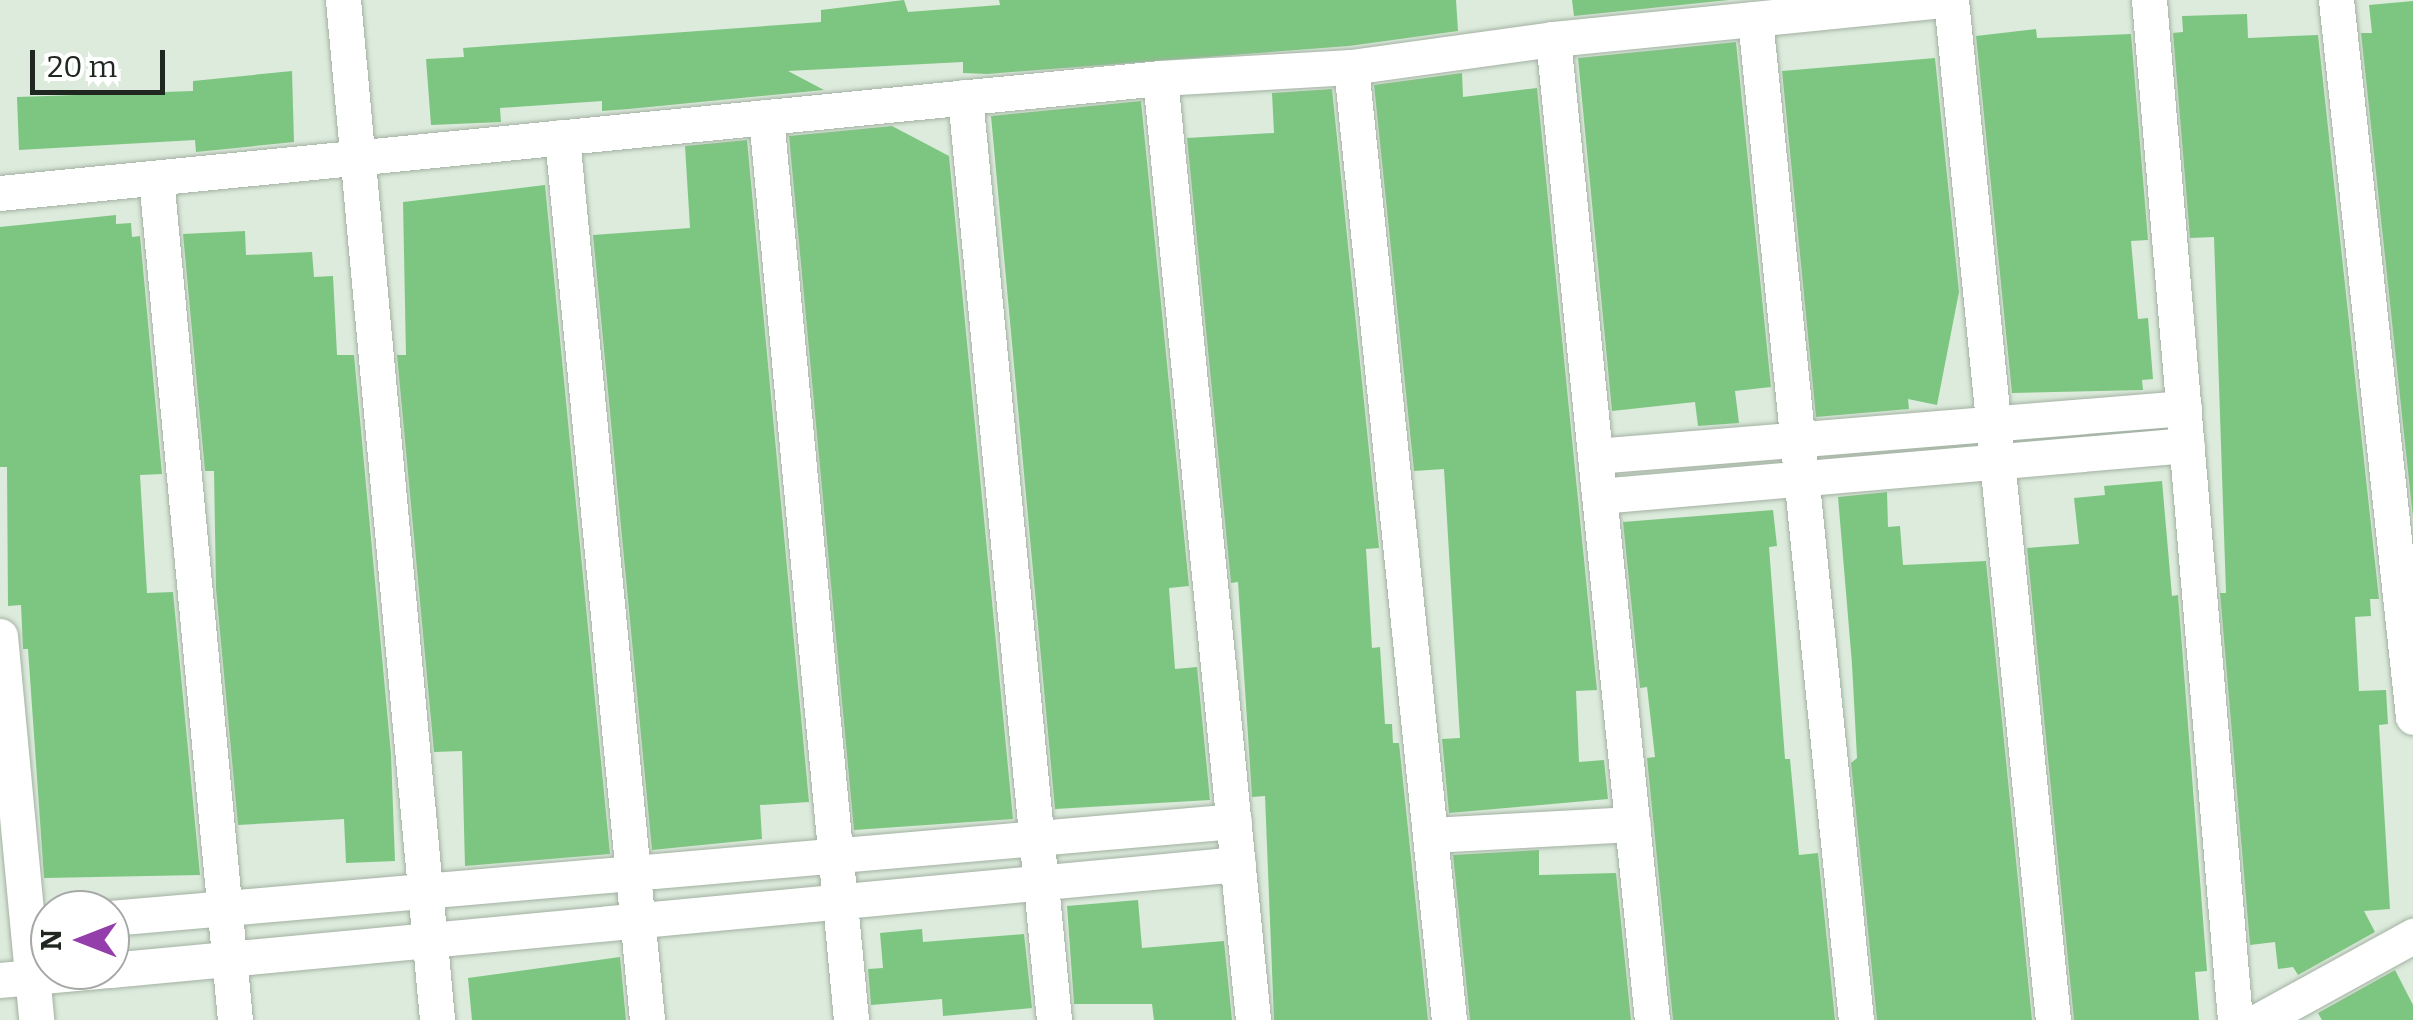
<!DOCTYPE html>
<html>
<head>
<meta charset="utf-8">
<style>
	body { margin:0 }
	#map { position:relative; width:2413px; height:1020px; overflow:hidden; background:#dcebdc; font-family:Bitter,serif }
	div>[style] { position:absolute }
	[style*='--x'] { left:calc(var(--x)*1px); top:calc(var(--y)*1px); width:calc(var(--w)*1px); rotate:calc(var(--a)*1deg) }
	.building>* { inset:0; background:#7dc681 }
	.roads { filter:drop-shadow(0 0 2px #a3b1a3) drop-shadow(0 0 2px #a3b1a3) }
	.minor>* { height:35px; margin:-17.5px; padding:0 17.5px; transform-origin:17.5px; border-radius:17.5px; background:#fff }
	span { translate:-50% -50%; white-space:nowrap; text-align:center; line-height:1.15; -webkit-text-stroke:8px #fff; paint-order:stroke }
	.north { position:absolute; left:30px; top:890px; width:100px; height:100px; box-sizing:border-box; background:#fff; border:2px solid #a6a8a6; border-radius:50%; rotate:270deg; font-size:28px; font-weight:700; line-height:40px; text-align:center; color:#202620 }
	.north::after { content:''; display:block; margin:auto; width:35px; height:45px; background:#943eab; clip-path:polygon(50% 0,100% 100%,50% 72%,0 100%) }
	.scale { position:absolute; left:30px; top:50px; width:135px; height:45px; box-sizing:border-box; border:5px solid #202620; border-top:0; padding-left:12px; font-size:30px; line-height:35px; white-space:nowrap; color:#202620; -webkit-text-stroke:8px #fff; paint-order:stroke }
</style>
</head>
<body>
<div id="map">
	<div class="building">
		<i style="clip-path:polygon(904px 0,908px 12px,1000px 5px,999px 0,1456px 0,1458px 31px,1349px 46px,987px 74px,963px 73px,963px 62px,788px 71px,824px 90px,629px 109px,602px 111px,602px 101px,500px 108px,501px 122px,431px 125px,426px 59px,464px 57px,463px 48px,821px 22px,821px 10px)"></i>
		<i style="clip-path:polygon(1572px 0,1729px 0,1574px 16px)"></i>
		<i style="clip-path:polygon(2413px 1px,2413px 518px,2361px 33px,2372px 33px,2369px 5px)"></i>
		<i style="clip-path:polygon(2247px 14px,2248px 38px,2318px 35px,2379px 599px,2370px 599px,2371px 616px,2355px 617px,2359px 691px,2386px 690px,2388px 724px,2379px 725px,2390px 909px,2364px 911px,2375px 932px,2298px 975px,2293px 967px,2278px 969px,2275px 942px,2250px 945px,2220px 593px,2226px 593px,2214px 237px,2190px 238px,2173px 33px,2183px 32px,2182px 16px)"></i>
		<i style="clip-path:polygon(2036px 29px,2037px 38px,2131px 34px,2148px 240px,2131px 241px,2138px 319px,2148px 318px,2153px 379px,2142px 380px,2143px 390px,2012px 393px,1976px 36px)"></i>
		<i style="clip-path:polygon(1736px 42px,1771px 387px,1735px 391px,1739px 423px,1698px 426px,1695px 402px,1612px 411px,1578px 58px)"></i>
		<i style="clip-path:polygon(1935px 58px,1959px 292px,1937px 405px,1908px 399px,1909px 409px,1816px 417px,1782px 71px)"></i>
		<i style="clip-path:polygon(292px 71px,294px 142px,196px 152px,195px 140px,19px 150px,17px 97px,193px 91px,193px 81px)"></i>
		<i style="clip-path:polygon(1462px 73px,1463px 97px,1537px 88px,1597px 690px,1576px 691px,1579px 762px,1604px 760px,1608px 799px,1449px 813px,1442px 739px,1460px 738px,1444px 469px,1414px 471px,1374px 85px)"></i>
		<i style="clip-path:polygon(1332px 89px,1379px 548px,1366px 549px,1372px 648px,1380px 647px,1385px 724px,1392px 724px,1393px 743px,1399px 743px,1428px 1020px,1274px 1020px,1265px 796px,1252px 797px,1238px 582px,1231px 583px,1187px 138px,1274px 133px,1272px 93px)"></i>
		<i style="clip-path:polygon(1141px 101px,1189px 586px,1169px 588px,1175px 669px,1197px 667px,1210px 800px,1055px 809px,991px 116px)"></i>
		<i style="clip-path:polygon(892px 126px,949px 156px,1013px 819px,854px 830px,789px 136px)"></i>
		<i style="clip-path:polygon(747px 140px,809px 802px,760px 805px,762px 839px,652px 850px,593px 235px,690px 228px,685px 146px)"></i>
		<i style="clip-path:polygon(545px 185px,610px 854px,465px 866px,462px 751px,434px 752px,397px 355px,406px 355px,403px 202px)"></i>
		<i style="clip-path:polygon(116px 215px,116px 224px,131px 223px,132px 237px,140px 236px,162px 474px,140px 475px,147px 593px,173px 592px,200px 875px,44px 878px,28px 649px,23px 649px,21px 605px,8px 606px,7px 467px,0 467px,0 227px)"></i>
		<i style="clip-path:polygon(245px 231px,246px 255px,312px 252px,314px 277px,333px 276px,337px 355px,354px 355px,391px 754px,395px 861px,346px 863px,344px 819px,238px 825px,216px 589px,214px 471px,205px 471px,183px 234px)"></i>
		<i style="clip-path:polygon(2162px 481px,2172px 596px,2178px 595px,2207px 971px,2195px 972px,2199px 1020px,2074px 1020px,2027px 548px,2079px 544px,2074px 498px,2105px 495px,2104px 486px)"></i>
		<i style="clip-path:polygon(1887px 492px,1888px 527px,1900px 526px,1903px 565px,1986px 561px,2032px 1020px,1877px 1020px,1851px 763px,1857px 758px,1852px 664px,1838px 497px)"></i>
		<i style="clip-path:polygon(1773px 510px,1777px 546px,1769px 547px,1785px 759px,1790px 759px,1799px 855px,1818px 853px,1835px 1020px,1673px 1020px,1647px 758px,1655px 757px,1647px 687px,1640px 688px,1623px 522px)"></i>
		<i style="clip-path:polygon(1539px 850px,1539px 875px,1616px 873px,1631px 1020px,1470px 1020px,1453px 855px)"></i>
		<i style="clip-path:polygon(1138px 900px,1142px 948px,1224px 941px,1232px 1020px,1154px 1020px,1152px 1004px,1074px 1004px,1067px 906px)"></i>
		<i style="clip-path:polygon(922px 929px,923px 942px,1024px 934px,1032px 1008px,943px 1016px,942px 999px,871px 1005px,868px 969px,883px 968px,880px 933px)"></i>
		<i style="clip-path:polygon(620px 957px,626px 1020px,472px 1020px,468px 978px)"></i>
		<i style="clip-path:polygon(2395px 970px,2413px 1005px,2413px 1020px,2322px 1020px,2318px 1013px)"></i>
	</div>
	<div class="roads">
		<div class="minor">
			<i style="--x:343;--y:0;--w:1024;--a:84.73"></i>
			<i style="--x:1951;--y:0;--w:1025;--a:84.29"></i>
			<i style="--x:2149;--y:0;--w:1024;--a:85.18"></i>
			<i style="--x:2336;--y:0;--w:721;--a:83.87"></i>
			<i style="--x:1755;--y:19;--w:1006;--a:84.24"></i>
			<i style="--x:1553;--y:39;--w:986;--a:84.24"></i>
			<i style="--x:1351;--y:67;--w:958;--a:84.13"></i>
			<i style="--x:1160;--y:78;--w:947;--a:84.36"></i>
			<i style="--x:965;--y:97;--w:927;--a:84.49"></i>
			<i style="--x:766;--y:117;--w:907;--a:84.62"></i>
			<i style="--x:562;--y:137;--w:887;--a:84.5"></i>
			<i style="--x:156;--y:178;--w:846;--a:84.64"></i>
			<i style="--x:0;--y:193;--w:1166;--a:-5.66"></i>
			<i style="--x:1160;--y:78;--w:191;--a:-3.3"></i>
			<i style="--x:1351;--y:67;--w:204;--a:-7.9"></i>
			<i style="--x:1553;--y:39;--w:391;--a:-5.7"></i>
			<i style="--x:1595;--y:456;--w:591;--a:-4.66"></i>
			<i style="--x:1599;--y:496;--w:590;--a:-4.96"></i>
			<i style="--x:0;--y:636;--w:386;--a:84.6"></i>
			<i style="--x:1430;--y:835;--w:203;--a:-3.1"></i>
			<i style="--x:110;--y:918;--w:1128;--a:-4.93"></i>
			<i style="--x:110;--y:970;--w:1133;--a:-5.37"></i>
			<i style="--x:0;--y:980;--w:110;--a:-5.2"></i>
			<i style="--x:2260;--y:1020;--w:175;--a:-28.8"></i>
		</div>
	</div>
	<div class="north">N</div>
	<div class="scale">20 m</div>
</div>
</body>
</html>
